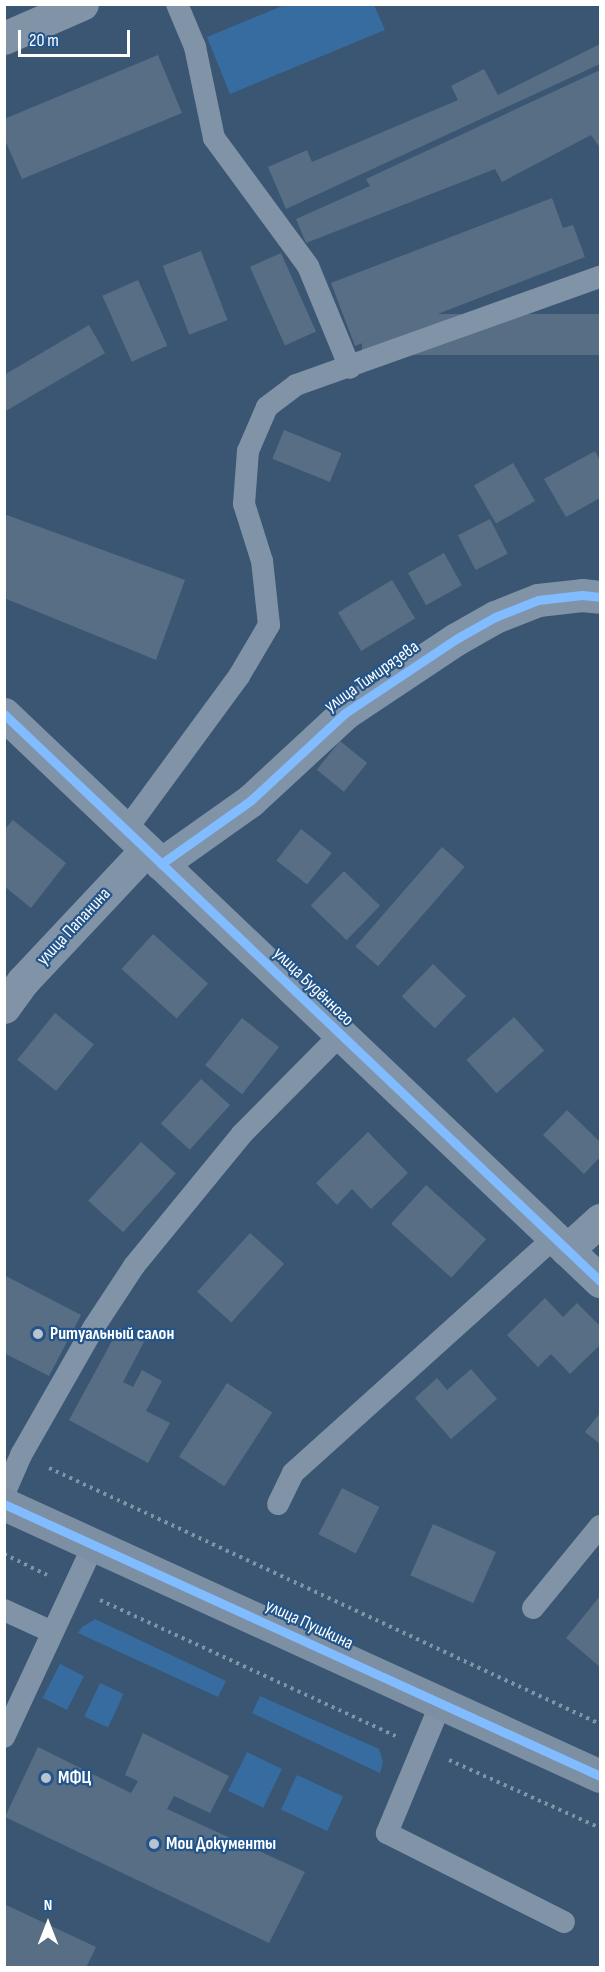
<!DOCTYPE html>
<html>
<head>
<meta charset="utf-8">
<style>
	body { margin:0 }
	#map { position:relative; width:605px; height:1972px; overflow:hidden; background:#3a5673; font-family:"Sofia Sans Condensed",sans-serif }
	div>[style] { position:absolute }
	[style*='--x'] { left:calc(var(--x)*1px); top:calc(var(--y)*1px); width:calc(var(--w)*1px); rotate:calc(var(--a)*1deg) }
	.green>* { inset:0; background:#376ca0; transform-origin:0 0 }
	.building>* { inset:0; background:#586e85; transform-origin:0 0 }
	.path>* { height:4px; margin-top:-2px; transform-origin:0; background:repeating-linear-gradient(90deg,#8194a7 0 3px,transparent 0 7.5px) }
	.lane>* { height:22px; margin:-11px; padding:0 11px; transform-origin:11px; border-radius:11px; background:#8194a7 }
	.street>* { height:33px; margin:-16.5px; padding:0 16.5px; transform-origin:16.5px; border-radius:16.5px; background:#8194a7 }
	.secondary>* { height:33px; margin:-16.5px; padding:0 16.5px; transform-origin:16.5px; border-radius:16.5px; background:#7d90a3 }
	.cycleway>* { height:9px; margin:-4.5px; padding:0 4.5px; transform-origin:4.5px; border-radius:4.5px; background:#80bcff }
	.dots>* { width:16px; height:16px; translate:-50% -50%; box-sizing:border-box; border:3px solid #23558a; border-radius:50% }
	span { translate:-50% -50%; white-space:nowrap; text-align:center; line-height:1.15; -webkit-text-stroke:4.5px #23558a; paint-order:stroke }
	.street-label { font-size:18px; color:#fff }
	.poi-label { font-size:18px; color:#fff; font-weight:700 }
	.left { translate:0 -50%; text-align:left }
	.frame { position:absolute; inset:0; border:6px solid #fff; pointer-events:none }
	.north { position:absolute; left:18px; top:1894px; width:60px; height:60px; -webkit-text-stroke:4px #23558a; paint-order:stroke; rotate:0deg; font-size:16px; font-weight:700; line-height:24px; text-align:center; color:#fff }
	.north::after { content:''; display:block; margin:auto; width:21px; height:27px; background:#fff; clip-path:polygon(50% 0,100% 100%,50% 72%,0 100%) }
	.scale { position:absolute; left:18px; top:30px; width:112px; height:27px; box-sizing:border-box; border:3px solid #fff; border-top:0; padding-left:8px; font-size:18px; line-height:21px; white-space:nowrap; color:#fff; -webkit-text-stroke:4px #23558a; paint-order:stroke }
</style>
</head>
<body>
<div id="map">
	<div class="green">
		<i style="clip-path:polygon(287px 4px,374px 5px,385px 30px,230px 94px,207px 37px)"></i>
		<i style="clip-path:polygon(95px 1619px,226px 1681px,218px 1697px,78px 1633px,82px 1627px)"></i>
		<i style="left:60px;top:1664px;width:27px;height:38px;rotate:27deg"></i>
		<i style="left:100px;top:1683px;width:26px;height:37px;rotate:25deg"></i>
		<i style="clip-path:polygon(260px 1696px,379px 1749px,383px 1762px,380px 1773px,252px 1713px)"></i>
		<i style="left:247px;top:1752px;width:39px;height:43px;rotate:26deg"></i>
		<i style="left:297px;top:1775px;width:51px;height:38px;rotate:25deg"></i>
	</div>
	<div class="building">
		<i style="clip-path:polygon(600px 44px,600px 64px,286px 209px,268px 167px,307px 150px,312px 162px,458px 100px,451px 86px,484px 69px,498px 95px)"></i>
		<i style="clip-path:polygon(158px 55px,182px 113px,22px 179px,4px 138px,4px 119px)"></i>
		<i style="clip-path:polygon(600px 70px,600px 148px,591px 135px,502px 182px,495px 169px,306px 243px,296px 219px,370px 186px,366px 179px)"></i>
		<i style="clip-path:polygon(552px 198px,563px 228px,573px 225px,585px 257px,355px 346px,331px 283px)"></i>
		<i style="left:201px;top:251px;width:74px;height:41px;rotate:69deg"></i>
		<i style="left:281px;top:253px;width:86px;height:34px;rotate:66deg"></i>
		<i style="left:138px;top:280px;width:72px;height:39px;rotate:66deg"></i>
		<i style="left:600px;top:314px;width:41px;height:238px;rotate:90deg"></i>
		<i style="clip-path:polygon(89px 325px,105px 353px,4px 412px,4px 375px)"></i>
		<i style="left:284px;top:430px;width:62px;height:31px;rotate:22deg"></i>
		<i style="clip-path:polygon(595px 451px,600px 461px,600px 498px,566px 517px,544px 479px)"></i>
		<i style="left:513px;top:463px;width:44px;height:45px;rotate:60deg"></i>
		<i style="clip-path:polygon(4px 514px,185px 580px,156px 660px,4px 598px)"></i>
		<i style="left:490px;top:519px;width:39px;height:36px;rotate:63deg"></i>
		<i style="left:444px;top:553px;width:37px;height:41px;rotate:61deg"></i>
		<i style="left:392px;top:580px;width:45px;height:63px;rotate:59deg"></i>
		<i style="left:340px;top:741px;width:35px;height:37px;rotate:39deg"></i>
		<i style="clip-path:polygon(13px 820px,66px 863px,31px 908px,4px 886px,4px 830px)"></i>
		<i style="left:301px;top:829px;width:39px;height:40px;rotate:38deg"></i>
		<i style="left:442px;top:847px;width:30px;height:132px;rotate:41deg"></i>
		<i style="left:344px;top:871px;width:50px;height:48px;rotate:44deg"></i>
		<i style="left:153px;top:934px;width:74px;height:47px;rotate:42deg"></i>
		<i style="left:433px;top:964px;width:46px;height:45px;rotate:44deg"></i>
		<i style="left:55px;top:1013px;width:50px;height:60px;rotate:39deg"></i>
		<i style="left:514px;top:1017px;width:45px;height:64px;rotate:48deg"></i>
		<i style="left:242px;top:1018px;width:47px;height:60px;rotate:38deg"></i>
		<i style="left:201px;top:1079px;width:39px;height:60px;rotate:42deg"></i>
		<i style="clip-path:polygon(567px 1110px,600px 1142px,600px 1157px,584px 1174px,543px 1135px)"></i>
		<i style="clip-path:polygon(368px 1132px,408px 1173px,371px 1209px,352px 1189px,337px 1205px,316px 1183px)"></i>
		<i style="left:141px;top:1142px;width:47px;height:79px;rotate:42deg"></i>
		<i style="left:426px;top:1185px;width:81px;height:52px;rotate:42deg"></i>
		<i style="left:250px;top:1233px;width:46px;height:79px;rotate:42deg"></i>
		<i style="clip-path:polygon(4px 1275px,81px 1315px,49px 1376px,4px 1353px)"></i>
		<i style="clip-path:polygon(545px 1298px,563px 1317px,577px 1303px,600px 1326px,600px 1345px,570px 1374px,551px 1354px,538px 1367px,507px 1335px)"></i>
		<i style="clip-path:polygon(119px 1328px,144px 1342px,123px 1382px,133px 1387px,142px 1370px,162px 1381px,146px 1411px,170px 1423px,148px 1463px,69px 1420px)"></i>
		<i style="clip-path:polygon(471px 1369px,497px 1399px,451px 1439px,415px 1398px,437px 1378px,447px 1390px)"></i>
		<i style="left:227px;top:1383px;width:54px;height:88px;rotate:33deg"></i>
		<i style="clip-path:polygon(600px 1413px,600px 1444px,585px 1432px)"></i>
		<i style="left:342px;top:1488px;width:42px;height:52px;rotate:27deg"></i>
		<i style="left:433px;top:1524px;width:69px;height:56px;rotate:24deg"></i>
		<i style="clip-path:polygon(600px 1596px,600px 1667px,566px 1638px)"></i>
		<i style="clip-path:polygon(143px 1733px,229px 1776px,210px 1813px,174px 1796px,167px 1809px,305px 1872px,269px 1943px,5px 1817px,38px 1747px,131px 1793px,138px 1781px,125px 1775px)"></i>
		<i style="clip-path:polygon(4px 1904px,96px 1947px,86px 1968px,4px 1968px)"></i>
	</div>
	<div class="path">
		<i style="--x:49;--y:1468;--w:608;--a:24.92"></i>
		<i style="--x:4;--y:1554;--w:48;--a:26"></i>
		<i style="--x:100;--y:1600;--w:326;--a:24.7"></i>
		<i style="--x:449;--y:1760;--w:166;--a:24.2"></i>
	</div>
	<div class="lane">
		<i style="--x:177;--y:4;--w:47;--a:67.3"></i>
		<i style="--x:195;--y:47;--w:93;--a:78.2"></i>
		<i style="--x:214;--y:138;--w:159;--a:53.7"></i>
		<i style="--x:308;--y:266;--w:110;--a:67.6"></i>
		<i style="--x:126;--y:830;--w:191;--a:-53.7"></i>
		<i style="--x:239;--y:676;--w:59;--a:-59.5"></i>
		<i style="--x:269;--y:625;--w:64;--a:-96.2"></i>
		<i style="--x:262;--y:561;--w:60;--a:-107.5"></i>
		<i style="--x:244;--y:504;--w:53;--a:-85.7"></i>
		<i style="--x:248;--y:451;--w:48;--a:-66.6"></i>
		<i style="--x:267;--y:407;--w:36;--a:-37"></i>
		<i style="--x:296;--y:385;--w:323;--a:-19.6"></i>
		<i style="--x:4;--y:1494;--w:43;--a:-66.4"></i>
		<i style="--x:21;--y:1455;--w:147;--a:-60.3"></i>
		<i style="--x:94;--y:1327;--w:73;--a:-56.7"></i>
		<i style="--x:134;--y:1266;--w:171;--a:-50.7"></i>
		<i style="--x:242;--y:1134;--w:139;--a:-45.3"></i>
		<i style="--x:278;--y:1504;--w:34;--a:-64"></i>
		<i style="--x:293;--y:1473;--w:351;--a:-42"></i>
		<i style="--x:533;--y:1608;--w:106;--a:-50.7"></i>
		<i style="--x:4;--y:1610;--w:53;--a:24.6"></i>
		<i style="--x:441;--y:1703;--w:141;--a:112.6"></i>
		<i style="--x:387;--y:1833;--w:198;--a:26.7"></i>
		<i style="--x:4;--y:1737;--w:213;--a:-65"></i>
	</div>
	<div class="street">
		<i style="--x:4;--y:38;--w:85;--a:-23.6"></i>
		<i style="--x:4;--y:714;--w:823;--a:43.57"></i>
		<i style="--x:161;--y:864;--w:109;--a:-35.3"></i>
		<i style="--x:250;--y:801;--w:129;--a:-42.8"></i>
		<i style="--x:345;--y:713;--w:133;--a:-33.7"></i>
		<i style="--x:456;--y:639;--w:45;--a:-29.4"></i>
		<i style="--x:495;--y:617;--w:46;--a:-21.6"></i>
		<i style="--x:538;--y:600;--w:44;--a:-6.5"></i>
		<i style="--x:582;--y:595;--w:18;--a:6"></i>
		<i style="--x:4;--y:1007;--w:32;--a:-54"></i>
		<i style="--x:23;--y:981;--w:180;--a:-46.8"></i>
		<i style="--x:567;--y:1250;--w:45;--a:-42.3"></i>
	</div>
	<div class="secondary">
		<i style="--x:4;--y:1504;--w:655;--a:24.53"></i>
	</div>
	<div class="cycleway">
		<i style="--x:4;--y:714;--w:823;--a:43.57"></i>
		<i style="--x:161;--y:864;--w:109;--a:-35.3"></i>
		<i style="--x:250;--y:801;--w:129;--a:-42.8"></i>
		<i style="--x:345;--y:713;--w:133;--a:-33.7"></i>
		<i style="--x:456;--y:639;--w:45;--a:-29.4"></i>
		<i style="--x:495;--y:617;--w:46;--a:-21.6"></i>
		<i style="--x:538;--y:600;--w:44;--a:-6.5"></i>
		<i style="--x:582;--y:595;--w:18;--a:6"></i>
		<i style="--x:4;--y:1504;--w:655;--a:24.53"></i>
	</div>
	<div class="dots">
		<i style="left:38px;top:1334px;background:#bac4ce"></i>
		<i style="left:46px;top:1778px;background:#bac4ce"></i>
		<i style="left:154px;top:1844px;background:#bac4ce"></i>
	</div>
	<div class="street-label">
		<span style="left:372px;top:677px;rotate:-35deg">улица Тимирязева</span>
		<span style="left:74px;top:927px;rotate:-47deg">улица Папанина</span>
		<span style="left:313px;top:987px;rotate:44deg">улица Будённого</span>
		<span style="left:309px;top:1625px;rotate:25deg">улица Пушкина</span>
	</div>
	<div class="poi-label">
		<span class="left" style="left:50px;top:1334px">Ритуальный салон</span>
		<span class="left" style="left:58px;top:1778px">МФЦ</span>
		<span class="left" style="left:166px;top:1844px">Мои Документы</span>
	</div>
	<div class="frame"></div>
	<div class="north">N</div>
	<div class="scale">20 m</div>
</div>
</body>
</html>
